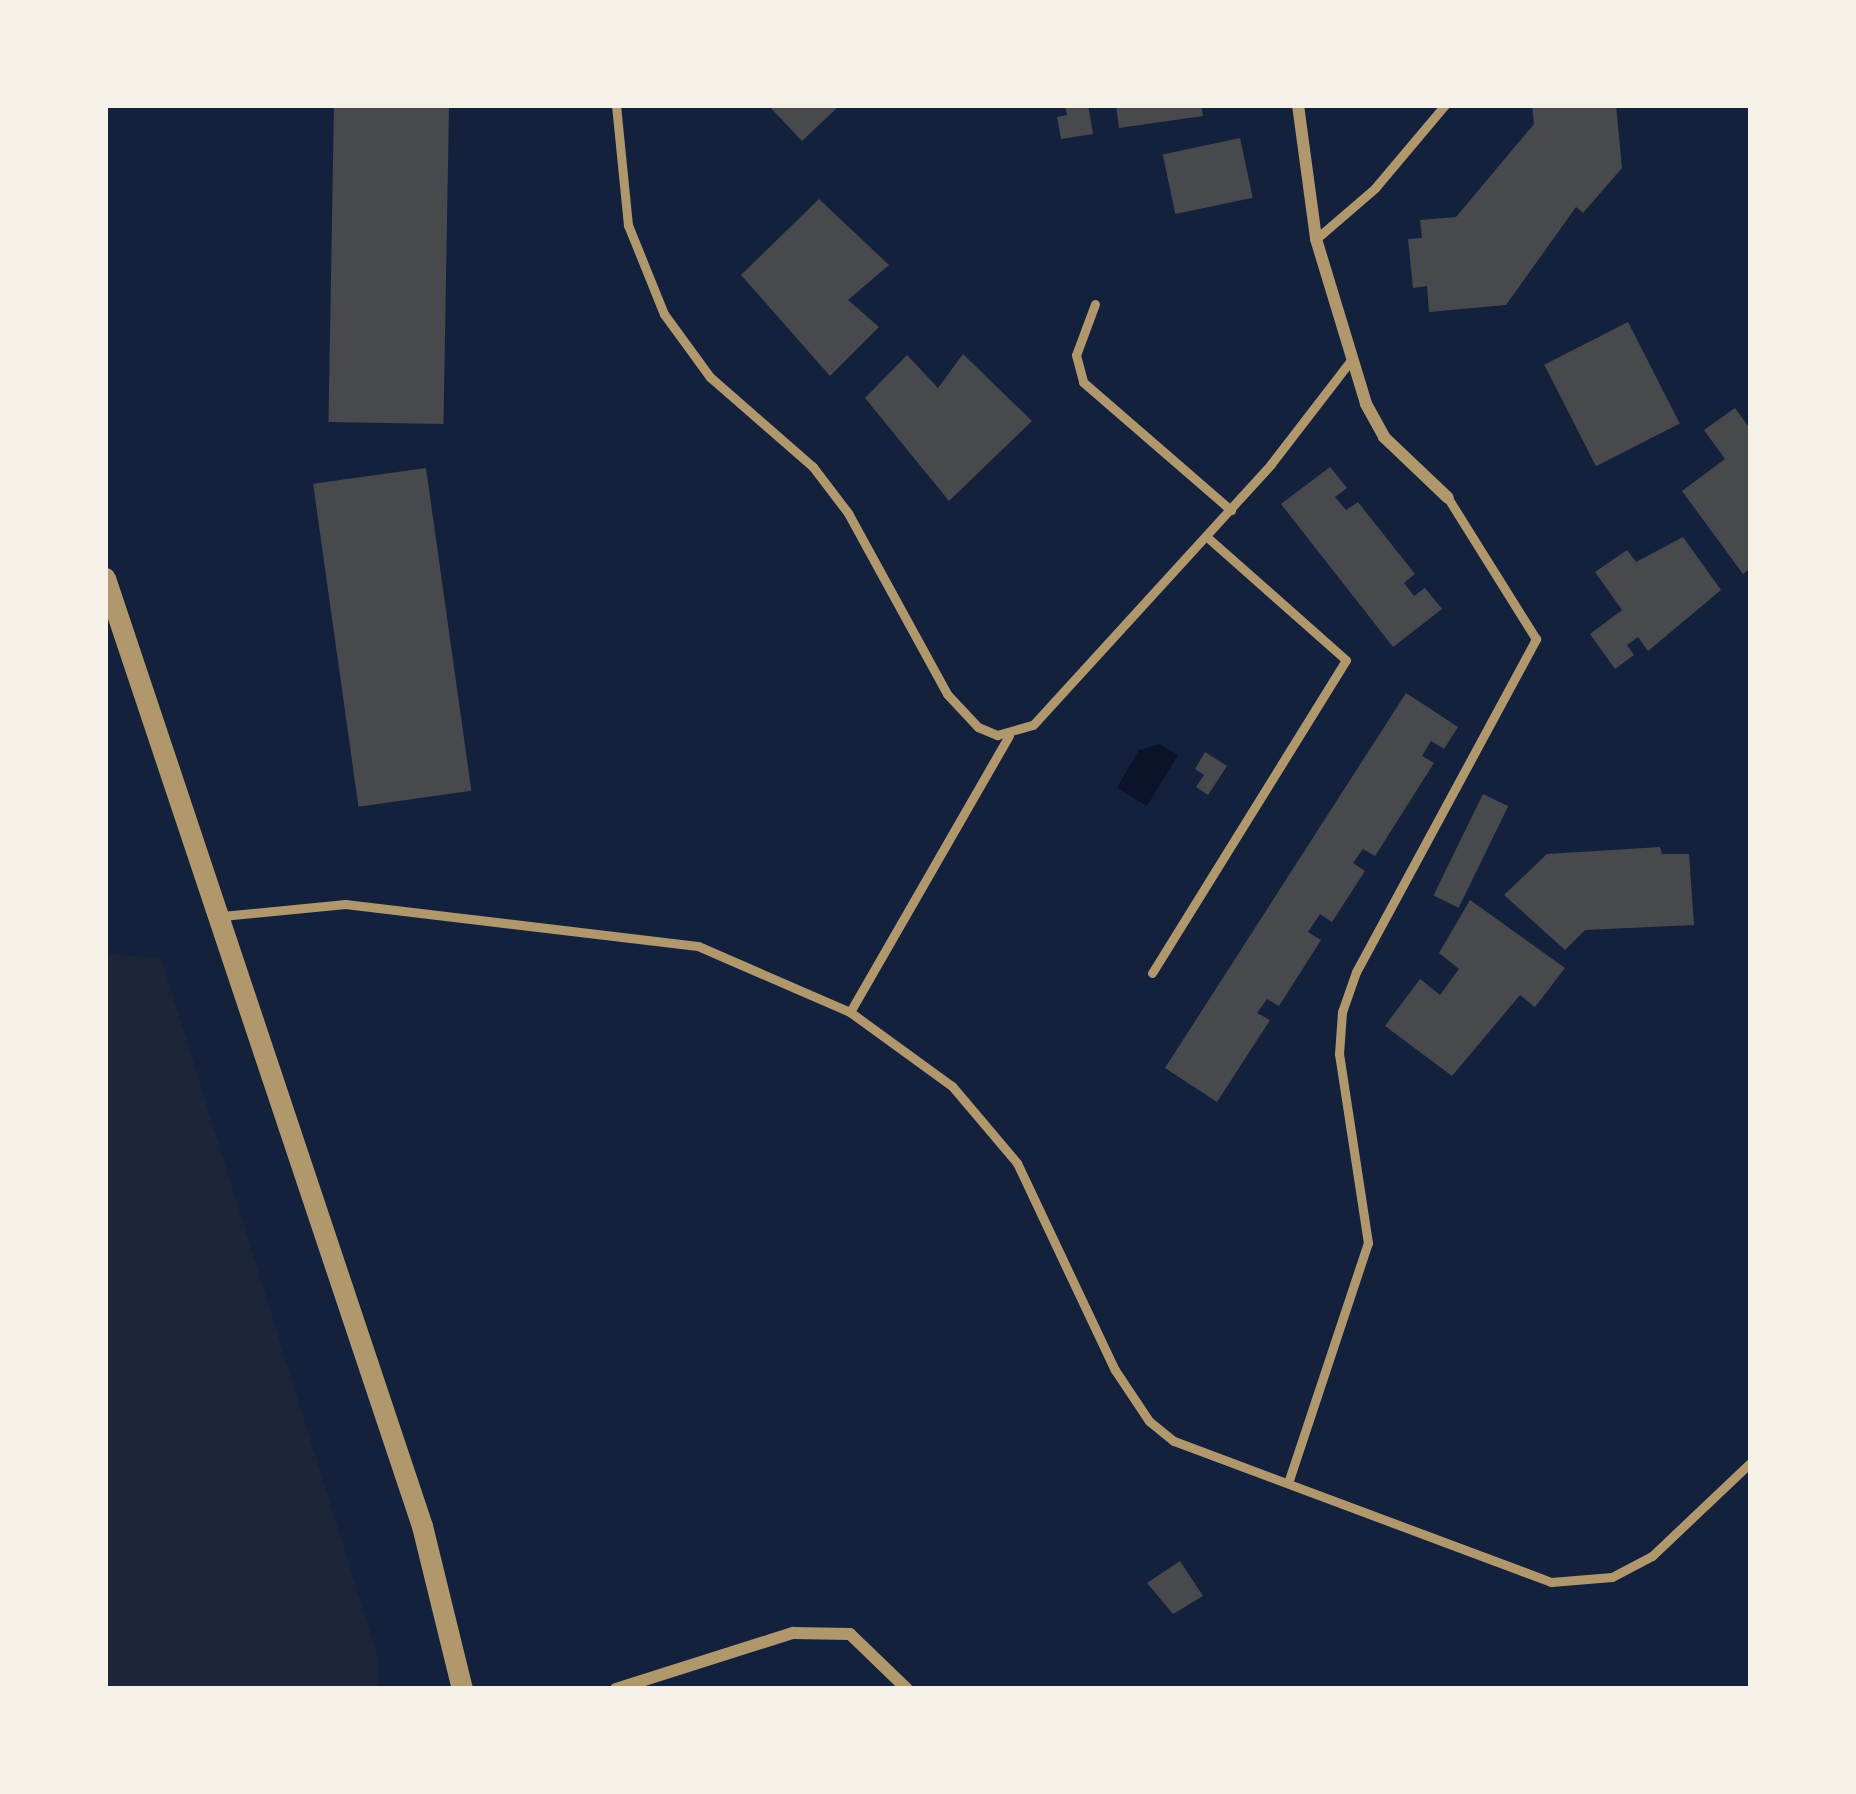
<!DOCTYPE html>
<html>
<head>
<meta charset="utf-8">
<style>
	body { margin:0 }
	#map { position:relative; width:1856px; height:1794px; overflow:hidden; background:#14213d; font-family:Merriweather,serif }
	div>[style] { position:absolute }
	[style*='--x'] { left:calc(var(--x)*1px); top:calc(var(--y)*1px); width:calc(var(--w)*1px); rotate:calc(var(--a)*1deg) }
	.green>* { inset:0; background:#1d2539 }
	.water>* { inset:0; background:#0b132b }
	.building>* { inset:0; background:#48494c; transform-origin:0 0 }
	.service>* { height:9px; margin:-4.5px; padding:0 4.5px; transform-origin:4.5px; border-radius:4.5px; background:#b1986c }
	.minor>* { height:12px; margin:-6px; padding:0 6px; transform-origin:6px; border-radius:6px; background:#b1986c }
	.tertiary>* { height:21px; margin:-10.5px; padding:0 10.5px; transform-origin:10.5px; border-radius:10.5px; background:#b1986c }
	span { translate:-50% -50%; white-space:nowrap; text-align:center; line-height:1.15; -webkit-text-stroke:12px #f6f1e7; paint-order:stroke }
	.frame { position:absolute; inset:0; border:108px solid #f6f1e7; pointer-events:none }
</style>
</head>
<body>
<div id="map">
	<div class="green">
		<i style="clip-path:polygon(105px 954px,161px 958px,379px 1661px,377px 1689px,105px 1689px)"></i>
	</div>
	<div class="water">
		<i style="clip-path:polygon(1160px 744px,1178px 755px,1147px 806px,1117px 788px,1139px 750px)"></i>
	</div>
	<div class="building">
		<i style="left:334px;top:105px;width:115px;height:317px;rotate:1deg"></i>
		<i style="clip-path:polygon(768px 105px,840px 105px,802px 141px)"></i>
		<i style="clip-path:polygon(1065px 105px,1088px 105px,1093px 134px,1061px 139px,1057px 117px,1067px 115px)"></i>
		<i style="clip-path:polygon(1116px 105px,1201px 105px,1203px 116px,1119px 128px)"></i>
		<i style="clip-path:polygon(1532px 105px,1616px 105px,1622px 168px,1583px 213px,1576px 207px,1506px 305px,1429px 312px,1427px 286px,1413px 288px,1408px 239px,1422px 238px,1420px 220px,1456px 217px,1534px 124px)"></i>
		<i style="left:1240px;top:138px;width:61px;height:79px;rotate:78deg"></i>
		<i style="clip-path:polygon(819px 199px,889px 265px,848px 300px,879px 327px,830px 376px,741px 275px)"></i>
		<i style="left:1628px;top:322px;width:114px;height:94px;rotate:63deg"></i>
		<i style="clip-path:polygon(963px 354px,1032px 421px,949px 501px,865px 398px,907px 355px,938px 388px)"></i>
		<i style="clip-path:polygon(1735px 408px,1751px 430px,1751px 568px,1743px 574px,1682px 491px,1725px 459px,1704px 430px)"></i>
		<i style="clip-path:polygon(1330px 467px,1347px 488px,1335px 497px,1346px 510px,1358px 502px,1415px 574px,1404px 583px,1414px 596px,1425px 588px,1442px 609px,1393px 647px,1281px 504px)"></i>
		<i style="left:426px;top:468px;width:326px;height:114px;rotate:82deg"></i>
		<i style="clip-path:polygon(1683px 537px,1721px 590px,1648px 651px,1638px 637px,1627px 645px,1634px 655px,1615px 669px,1590px 634px,1622px 610px,1595px 572px,1627px 550px,1636px 562px)"></i>
		<i style="clip-path:polygon(1406px 693px,1458px 727px,1444px 749px,1431px 741px,1422px 756px,1434px 763px,1375px 856px,1363px 849px,1353px 863px,1365px 871px,1332px 922px,1320px 914px,1308px 932px,1321px 940px,1279px 1006px,1267px 999px,1257px 1013px,1270px 1020px,1217px 1102px,1165px 1068px)"></i>
		<i style="clip-path:polygon(1205px 752px,1227px 766px,1208px 795px,1196px 787px,1204px 775px,1195px 769px)"></i>
		<i style="left:1483px;top:794px;width:28px;height:113px;rotate:26deg"></i>
		<i style="clip-path:polygon(1660px 847px,1662px 854px,1689px 854px,1694px 925px,1585px 930px,1565px 950px,1504px 895px,1547px 854px)"></i>
		<i style="clip-path:polygon(1470px 900px,1565px 968px,1535px 1007px,1520px 995px,1452px 1076px,1385px 1026px,1420px 979px,1440px 995px,1459px 969px,1439px 953px)"></i>
		<i style="clip-path:polygon(1180px 1561px,1203px 1596px,1173px 1614px,1147px 1583px)"></i>
	</div>
	<div class="service">
		<i style="--x:616;--y:105;--w:121;--a:84.3"></i>
		<i style="--x:628;--y:225;--w:96;--a:68"></i>
		<i style="--x:664;--y:314;--w:78;--a:53.9"></i>
		<i style="--x:710;--y:377;--w:137;--a:41.1"></i>
		<i style="--x:813;--y:467;--w:58;--a:52.7"></i>
		<i style="--x:848;--y:513;--w:206;--a:61.3"></i>
		<i style="--x:947;--y:694;--w:45;--a:46.8"></i>
		<i style="--x:978;--y:727;--w:21;--a:23"></i>
		<i style="--x:997;--y:735;--w:37;--a:-16"></i>
		<i style="--x:1033;--y:725;--w:353;--a:-47.6"></i>
		<i style="--x:1271;--y:464;--w:131;--a:-52.4"></i>
		<i style="--x:1316;--y:239;--w:78;--a:-40.8"></i>
		<i style="--x:1375;--y:188;--w:109;--a:-49.9"></i>
		<i style="--x:1095;--y:304;--w:54;--a:110.4"></i>
		<i style="--x:1076;--y:355;--w:28;--a:75"></i>
		<i style="--x:1083;--y:382;--w:196;--a:40.9"></i>
		<i style="--x:222;--y:916;--w:124;--a:-5.6"></i>
		<i style="--x:345;--y:904;--w:355;--a:6.8"></i>
		<i style="--x:698;--y:946;--w:166;--a:23.5"></i>
		<i style="--x:850;--y:1012;--w:126;--a:36"></i>
		<i style="--x:952;--y:1086;--w:101;--a:49.8"></i>
		<i style="--x:1017;--y:1163;--w:229;--a:64.7"></i>
		<i style="--x:1115;--y:1370;--w:61;--a:56.3"></i>
		<i style="--x:1149;--y:1421;--w:32;--a:39"></i>
		<i style="--x:1174;--y:1441;--w:403;--a:20.5"></i>
		<i style="--x:1551;--y:1582;--w:61;--a:-4.7"></i>
		<i style="--x:1612;--y:1577;--w:45;--a:-27.7"></i>
		<i style="--x:1652;--y:1556;--w:137;--a:-43.5"></i>
		<i style="--x:1152;--y:973;--w:368;--a:-58.2"></i>
		<i style="--x:1346;--y:660;--w:186;--a:-138.5"></i>
		<i style="--x:850;--y:1012;--w:319;--a:-60.1"></i>
		<i style="--x:1288;--y:1483;--w:253;--a:-71.6"></i>
		<i style="--x:1368;--y:1243;--w:191;--a:-98.7"></i>
		<i style="--x:1339;--y:1054;--w:42;--a:-85.9"></i>
		<i style="--x:1342;--y:1012;--w:42;--a:-70.7"></i>
		<i style="--x:1356;--y:972;--w:379;--a:-61.6"></i>
		<i style="--x:1536;--y:639;--w:166;--a:-122"></i>
	</div>
	<div class="minor">
		<i style="--x:1298;--y:105;--w:135;--a:82.3"></i>
		<i style="--x:1316;--y:239;--w:172;--a:73.1"></i>
		<i style="--x:1366;--y:404;--w:38;--a:61"></i>
		<i style="--x:1384;--y:437;--w:88;--a:43.6"></i>
		<i style="--x:616;--y:1689;--w:186;--a:-17.6"></i>
		<i style="--x:793;--y:1633;--w:57;--a:1"></i>
		<i style="--x:850;--y:1634;--w:79;--a:44"></i>
	</div>
	<div class="tertiary">
		<i style="--x:105;--y:578;--w:1000;--a:71.51"></i>
		<i style="--x:422;--y:1526;--w:168;--a:76.2"></i>
	</div>
	<div class="frame"></div>
</div>
</body>
</html>
